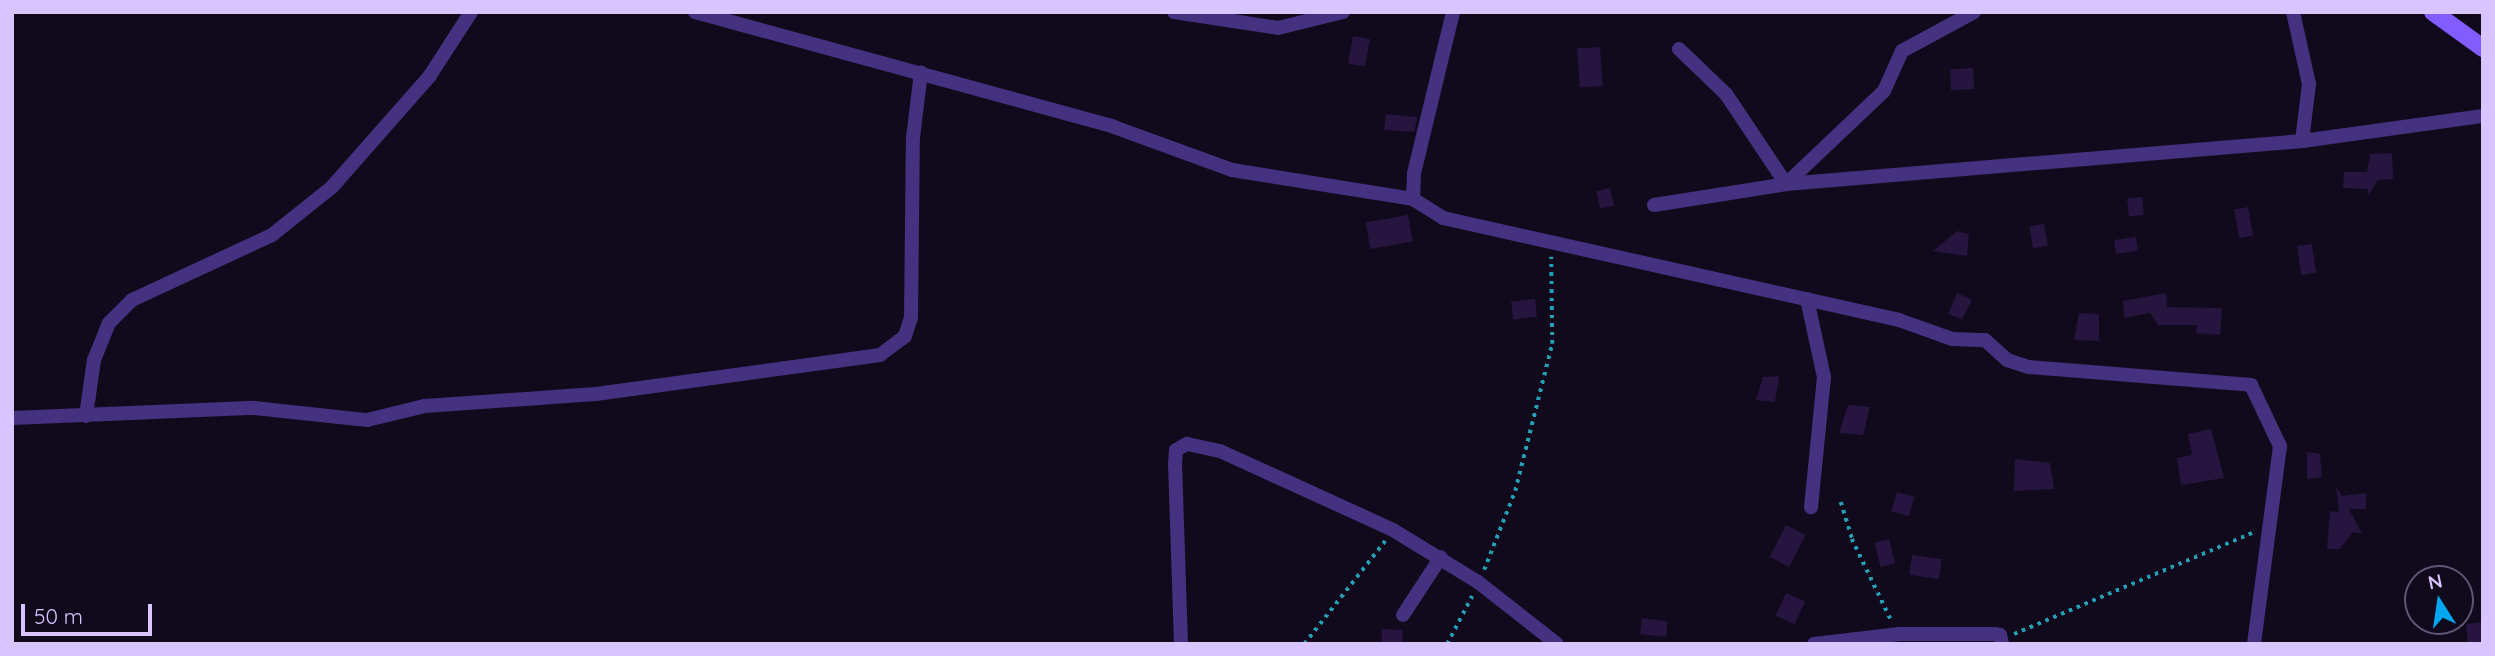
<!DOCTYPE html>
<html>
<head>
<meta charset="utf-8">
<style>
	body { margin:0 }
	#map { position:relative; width:2495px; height:656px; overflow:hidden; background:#110a1d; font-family:Quicksand,sans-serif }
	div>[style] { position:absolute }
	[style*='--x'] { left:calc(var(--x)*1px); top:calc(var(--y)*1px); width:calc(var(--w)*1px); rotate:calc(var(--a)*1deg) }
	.building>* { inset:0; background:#26153f; transform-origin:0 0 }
	.path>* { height:3.5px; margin-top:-1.75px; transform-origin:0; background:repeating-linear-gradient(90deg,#24a0b5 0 3.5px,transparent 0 8.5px) }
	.street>* { height:14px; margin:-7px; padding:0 7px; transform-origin:7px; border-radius:7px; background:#44317f }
	.secondary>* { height:18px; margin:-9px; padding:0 9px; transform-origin:9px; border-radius:9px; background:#825cff }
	span { translate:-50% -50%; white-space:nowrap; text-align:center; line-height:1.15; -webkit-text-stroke:7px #110a1d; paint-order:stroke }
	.frame { position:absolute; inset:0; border:14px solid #d8c5ff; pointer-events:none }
	.north { position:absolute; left:2404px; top:565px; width:70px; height:70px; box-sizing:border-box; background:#110a1d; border:2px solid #615577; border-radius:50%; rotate:348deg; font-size:19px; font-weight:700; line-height:28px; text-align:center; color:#d8c5ff }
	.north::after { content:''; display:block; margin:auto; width:24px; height:32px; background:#00a7f0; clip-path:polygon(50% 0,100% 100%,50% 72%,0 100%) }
	.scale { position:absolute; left:21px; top:604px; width:131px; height:32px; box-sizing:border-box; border:4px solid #d8c5ff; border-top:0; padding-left:9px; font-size:21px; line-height:24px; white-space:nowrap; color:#d8c5ff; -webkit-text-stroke:5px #110a1d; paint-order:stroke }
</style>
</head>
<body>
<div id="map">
	<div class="building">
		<i style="left:1353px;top:36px;width:17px;height:28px;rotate:10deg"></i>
		<i style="left:1600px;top:47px;width:39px;height:23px;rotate:86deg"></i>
		<i style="left:1973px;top:68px;width:21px;height:23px;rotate:87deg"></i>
		<i style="clip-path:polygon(1386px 114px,1418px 117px,1414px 132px,1384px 130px)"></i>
		<i style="clip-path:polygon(2392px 153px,2393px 179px,2378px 180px,2368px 196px,2368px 189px,2343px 188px,2344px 172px,2367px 172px,2370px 154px)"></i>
		<i style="left:1610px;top:188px;width:18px;height:14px;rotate:77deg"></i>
		<i style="left:2142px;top:197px;width:18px;height:15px;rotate:84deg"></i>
		<i style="left:2248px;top:207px;width:29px;height:14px;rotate:80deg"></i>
		<i style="left:1408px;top:215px;width:27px;height:43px;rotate:80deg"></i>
		<i style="left:2044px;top:224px;width:22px;height:15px;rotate:80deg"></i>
		<i style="clip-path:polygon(1957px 231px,1969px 234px,1967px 256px,1933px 251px)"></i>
		<i style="left:2136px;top:237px;width:14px;height:22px;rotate:82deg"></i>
		<i style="left:2312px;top:244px;width:29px;height:15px;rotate:82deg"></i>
		<i style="clip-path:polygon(1957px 293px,1972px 300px,1962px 319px,1948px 314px)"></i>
		<i style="clip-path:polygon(2166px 293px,2167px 307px,2222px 308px,2220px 335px,2196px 333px,2197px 325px,2158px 325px,2150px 313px,2124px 318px,2123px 301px)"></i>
		<i style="left:1535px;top:299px;width:18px;height:24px;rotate:84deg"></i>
		<i style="clip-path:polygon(2079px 313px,2099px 314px,2099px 341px,2074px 340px)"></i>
		<i style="clip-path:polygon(1779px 376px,1775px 402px,1756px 400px,1763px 377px)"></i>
		<i style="clip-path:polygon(1848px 405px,1870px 407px,1863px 435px,1839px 433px)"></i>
		<i style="clip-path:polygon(2211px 429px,2224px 478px,2181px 485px,2177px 458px,2192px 455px,2188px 434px)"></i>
		<i style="clip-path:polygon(2307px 452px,2320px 454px,2322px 477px,2307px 479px)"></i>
		<i style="clip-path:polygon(2015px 459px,2050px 463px,2054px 489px,2014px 491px)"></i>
		<i style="clip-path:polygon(2336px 486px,2342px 496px,2366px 493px,2366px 509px,2349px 509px,2362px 534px,2353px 532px,2340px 549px,2327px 549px,2330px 511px,2339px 512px)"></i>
		<i style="left:1897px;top:492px;width:18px;height:20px;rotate:16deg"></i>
		<i style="left:1786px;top:525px;width:22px;height:36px;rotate:27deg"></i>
		<i style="left:1889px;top:539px;width:25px;height:15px;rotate:76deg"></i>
		<i style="left:1912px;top:555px;width:30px;height:20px;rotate:8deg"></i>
		<i style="left:1786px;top:593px;width:21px;height:25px;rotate:25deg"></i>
		<i style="left:1642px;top:618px;width:26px;height:16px;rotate:7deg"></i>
		<i style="clip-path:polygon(2436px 621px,2445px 621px,2453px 628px,2441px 635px,2425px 630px)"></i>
		<i style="clip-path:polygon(2483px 622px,2483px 641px,2468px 643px,2466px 624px)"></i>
		<i style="left:1382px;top:629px;width:21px;height:15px;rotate:3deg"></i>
	</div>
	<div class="path">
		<i style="--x:1841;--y:502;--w:39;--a:73"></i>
		<i style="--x:1852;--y:539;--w:90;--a:64.3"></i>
		<i style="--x:1484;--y:570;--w:85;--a:-68.6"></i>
		<i style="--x:1515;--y:491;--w:152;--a:-75.9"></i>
		<i style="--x:1552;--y:344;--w:87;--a:-90.7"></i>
		<i style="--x:2014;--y:634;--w:261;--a:-23"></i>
		<i style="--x:1304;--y:644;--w:131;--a:-51.8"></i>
		<i style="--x:1447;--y:644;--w:54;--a:-62.5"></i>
	</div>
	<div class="street">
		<i style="--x:695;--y:12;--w:434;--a:15.3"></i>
		<i style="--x:1114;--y:127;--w:126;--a:20"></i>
		<i style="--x:1232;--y:170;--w:183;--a:9.1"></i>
		<i style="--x:1174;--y:12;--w:105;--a:8.7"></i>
		<i style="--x:1278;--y:28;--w:67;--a:-13.8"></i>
		<i style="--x:1453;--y:12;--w:166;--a:103.6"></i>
		<i style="--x:1414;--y:173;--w:26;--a:92"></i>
		<i style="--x:1413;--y:199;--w:36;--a:32"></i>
		<i style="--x:1443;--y:218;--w:467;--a:12.6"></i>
		<i style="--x:1899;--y:320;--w:56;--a:19.7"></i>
		<i style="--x:1952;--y:339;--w:33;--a:2"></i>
		<i style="--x:1985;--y:340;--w:30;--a:42"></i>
		<i style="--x:2007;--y:360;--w:23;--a:18"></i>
		<i style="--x:2029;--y:367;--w:223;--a:4.6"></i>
		<i style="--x:2251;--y:385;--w:68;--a:64.6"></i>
		<i style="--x:2280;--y:446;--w:200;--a:97.5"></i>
		<i style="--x:2293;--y:12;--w:74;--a:77.5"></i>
		<i style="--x:2309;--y:84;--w:57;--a:97"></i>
		<i style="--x:1679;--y:49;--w:65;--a:43.8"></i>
		<i style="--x:1726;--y:94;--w:108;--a:56.3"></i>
		<i style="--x:1786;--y:184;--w:135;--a:-43.5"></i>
		<i style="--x:1884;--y:91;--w:44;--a:-65.8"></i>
		<i style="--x:1902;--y:51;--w:82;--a:-28.4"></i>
		<i style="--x:1654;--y:205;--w:134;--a:-9"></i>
		<i style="--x:1786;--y:184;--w:518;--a:-4.76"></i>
		<i style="--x:2302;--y:141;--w:183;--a:-7.9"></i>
		<i style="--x:1807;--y:299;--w:80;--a:77.7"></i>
		<i style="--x:1824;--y:377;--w:131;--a:95.7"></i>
		<i style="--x:86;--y:416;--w:57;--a:-81.9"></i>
		<i style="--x:94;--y:360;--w:40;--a:-68"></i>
		<i style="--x:109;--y:323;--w:33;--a:-45"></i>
		<i style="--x:132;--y:300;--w:154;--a:-24.9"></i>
		<i style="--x:272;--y:235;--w:77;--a:-38.7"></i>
		<i style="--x:332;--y:187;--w:147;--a:-48.6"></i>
		<i style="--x:429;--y:77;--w:77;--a:-57.1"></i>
		<i style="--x:12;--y:418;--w:242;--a:-2.4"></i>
		<i style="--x:254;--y:408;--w:114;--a:6.1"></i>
		<i style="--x:367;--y:420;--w:60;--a:-13.6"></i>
		<i style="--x:425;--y:406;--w:171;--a:-4"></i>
		<i style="--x:596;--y:394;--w:287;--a:-7.8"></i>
		<i style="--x:880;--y:355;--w:31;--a:-37"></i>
		<i style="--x:905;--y:336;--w:19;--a:-72"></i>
		<i style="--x:911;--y:318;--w:180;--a:-89.4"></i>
		<i style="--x:913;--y:138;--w:66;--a:-83.1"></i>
		<i style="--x:1403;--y:615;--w:69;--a:-56.8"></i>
		<i style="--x:1181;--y:644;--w:180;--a:-91.9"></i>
		<i style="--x:1175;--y:464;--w:14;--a:-86"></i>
		<i style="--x:1176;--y:450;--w:13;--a:-29"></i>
		<i style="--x:1187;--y:444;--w:34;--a:12"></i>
		<i style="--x:1220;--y:451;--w:190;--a:24.5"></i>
		<i style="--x:1393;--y:530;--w:100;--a:31.5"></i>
		<i style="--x:1478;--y:582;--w:100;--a:38.1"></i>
		<i style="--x:1814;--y:644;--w:86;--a:-6.7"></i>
		<i style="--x:1899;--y:634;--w:95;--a:0"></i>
		<i style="--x:1994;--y:634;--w:6;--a:9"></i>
		<i style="--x:2000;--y:635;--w:9;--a:77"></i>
	</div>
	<div class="secondary">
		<i style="--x:2433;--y:12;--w:62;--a:35.8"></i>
	</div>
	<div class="frame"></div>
	<div class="north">N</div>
	<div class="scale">50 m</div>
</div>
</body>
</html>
